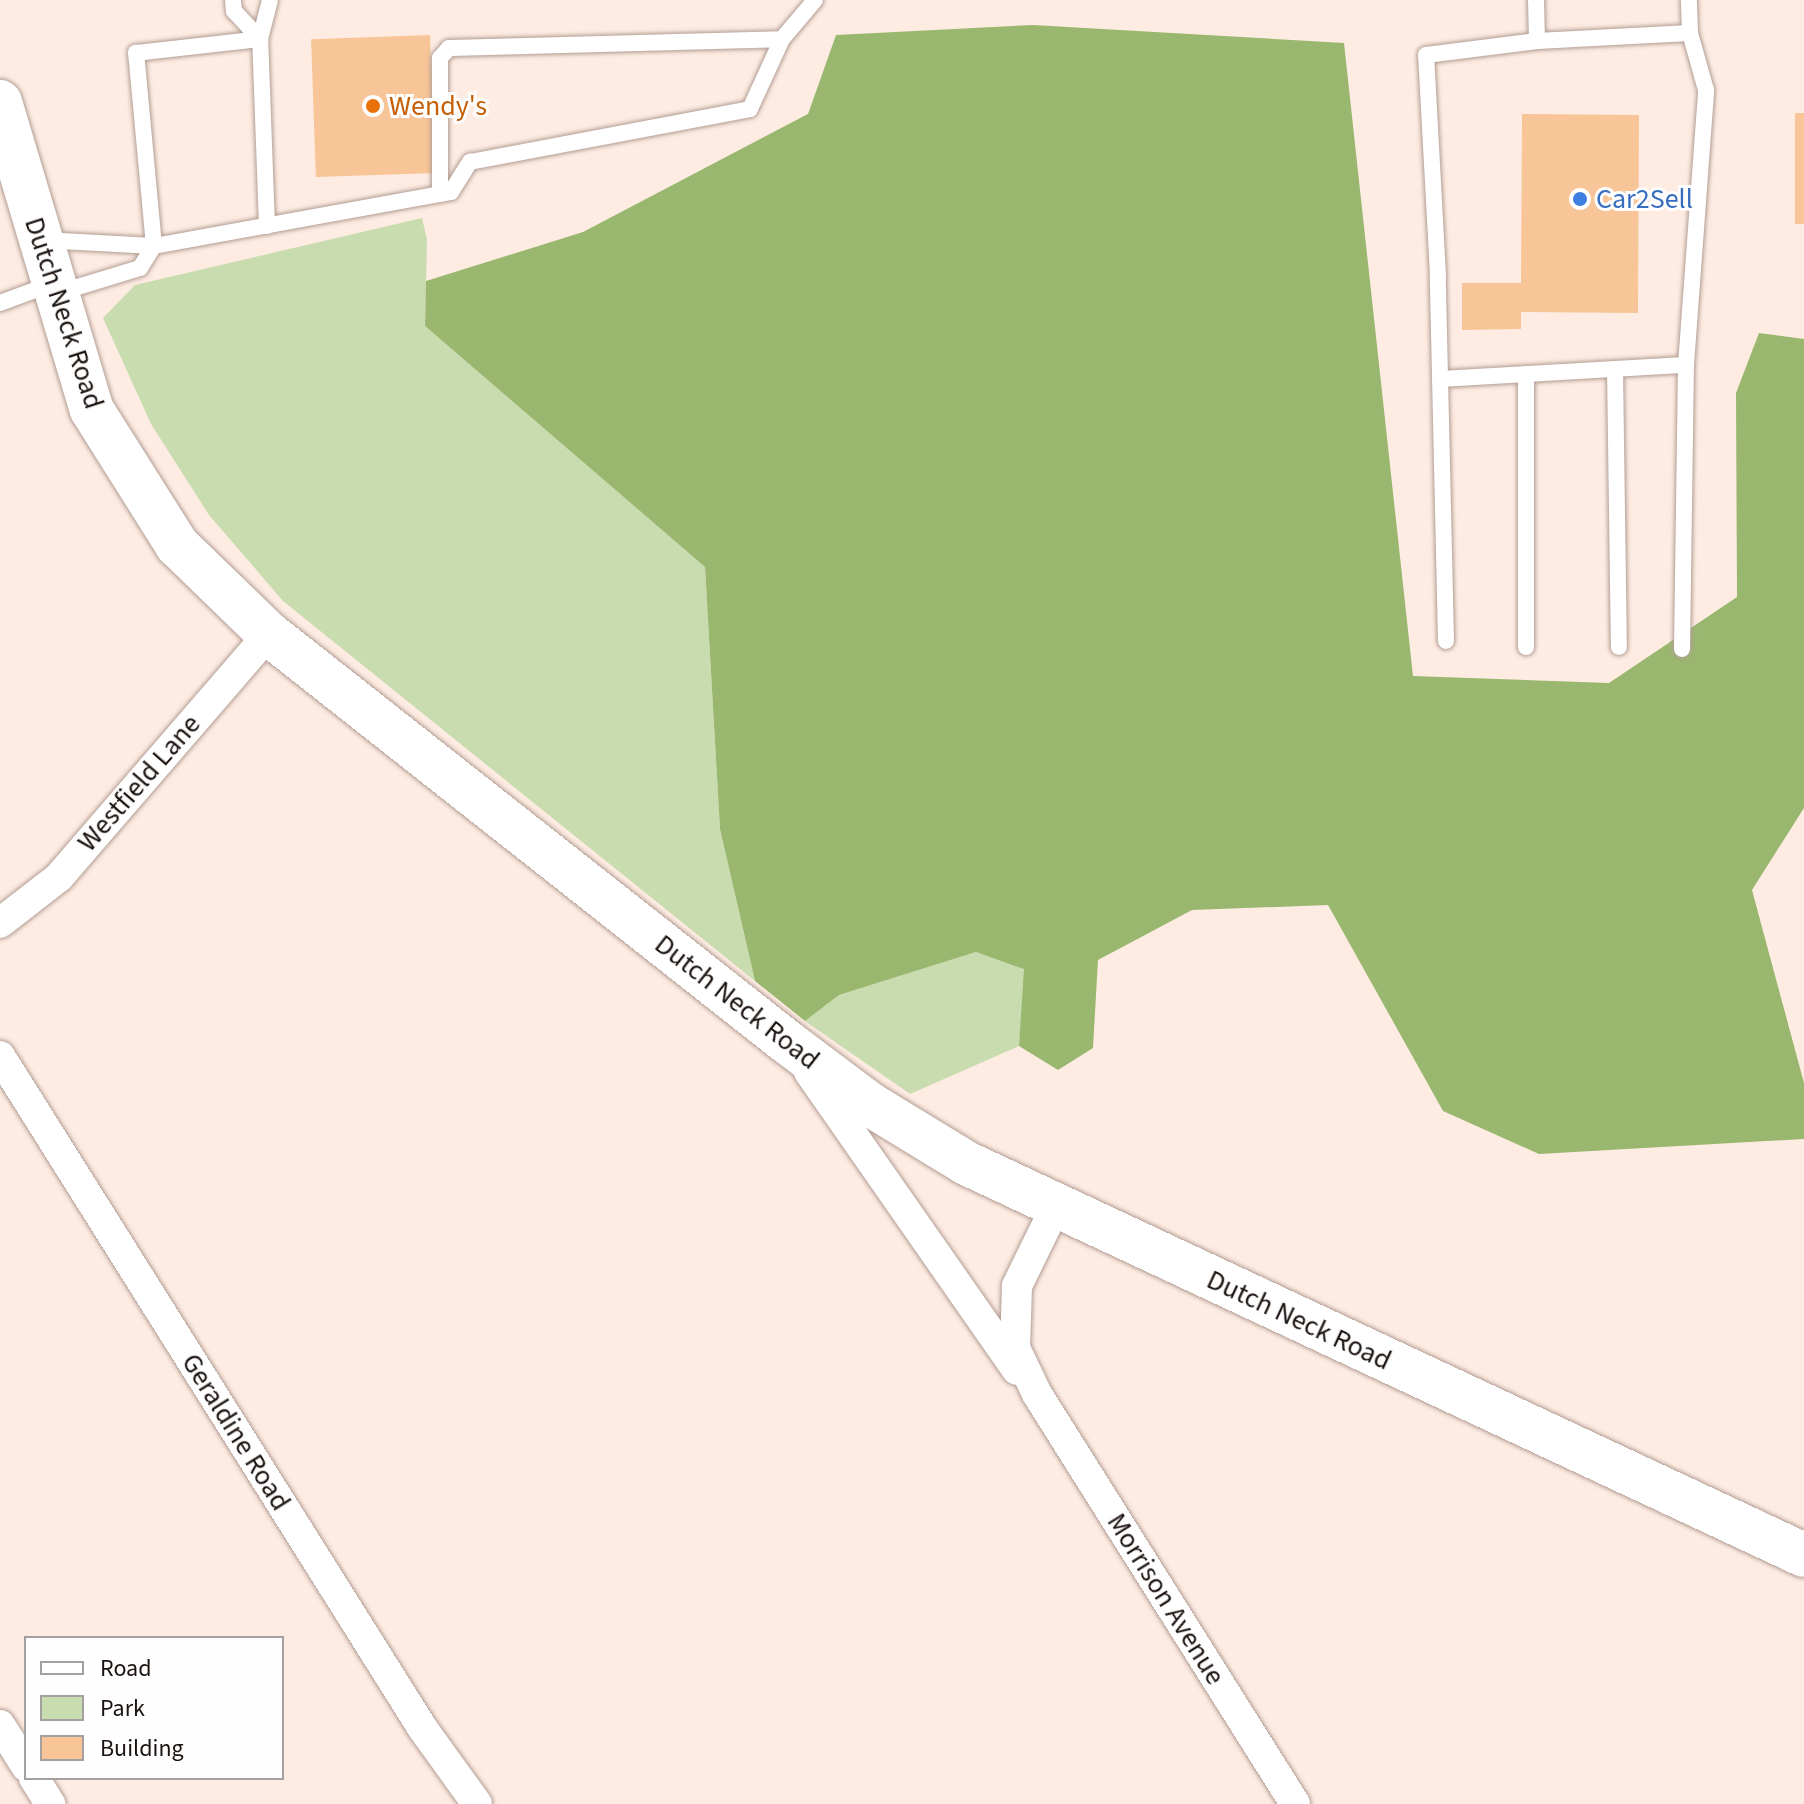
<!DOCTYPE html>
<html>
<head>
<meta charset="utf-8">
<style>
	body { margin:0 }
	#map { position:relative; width:1804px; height:1804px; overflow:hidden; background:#feece3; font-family:"Source Sans 3",sans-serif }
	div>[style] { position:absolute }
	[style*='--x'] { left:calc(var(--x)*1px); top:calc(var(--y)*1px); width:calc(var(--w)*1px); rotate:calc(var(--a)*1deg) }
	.green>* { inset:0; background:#c8dcaf }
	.forest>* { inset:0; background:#99b76f }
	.building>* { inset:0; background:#f8c598; transform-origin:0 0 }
	.roads { filter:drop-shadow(0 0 2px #b29d93) drop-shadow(0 0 2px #b29d93) }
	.lane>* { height:16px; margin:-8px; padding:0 8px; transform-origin:8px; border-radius:8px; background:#fff }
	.street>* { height:30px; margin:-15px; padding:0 15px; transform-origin:15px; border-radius:15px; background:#fff }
	.secondary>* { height:44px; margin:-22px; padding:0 22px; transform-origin:22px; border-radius:22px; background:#fff }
	.dots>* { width:22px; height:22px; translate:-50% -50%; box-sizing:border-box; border:4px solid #fefefe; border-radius:50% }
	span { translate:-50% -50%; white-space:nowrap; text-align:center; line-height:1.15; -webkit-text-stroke:6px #fefefe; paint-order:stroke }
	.food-label { font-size:28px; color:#c56008 }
	.left { translate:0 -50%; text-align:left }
	.shop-label { font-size:28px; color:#366cbe }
	.street-label { font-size:28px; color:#1b1310 }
	.legend { position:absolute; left:24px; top:1636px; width:260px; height:144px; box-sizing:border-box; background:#fefefe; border:2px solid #a3a09f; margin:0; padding:10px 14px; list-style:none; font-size:24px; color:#1b1310 }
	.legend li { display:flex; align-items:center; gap:16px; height:40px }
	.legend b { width:40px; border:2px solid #a3a09f }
</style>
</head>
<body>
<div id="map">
	<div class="green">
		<i style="clip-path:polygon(422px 218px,427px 240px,425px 326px,705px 567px,720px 829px,755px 981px,283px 601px,209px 515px,151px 424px,103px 318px,135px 285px)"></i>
		<i style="clip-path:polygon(976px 952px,1025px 969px,1019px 1046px,910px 1094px,805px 1021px,839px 995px)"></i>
	</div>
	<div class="forest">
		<i style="clip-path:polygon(1033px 25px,1344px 43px,1413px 676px,1609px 683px,1737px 597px,1736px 393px,1759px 333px,1804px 339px,1804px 808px,1752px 890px,1804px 1083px,1804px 1139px,1539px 1154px,1443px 1111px,1328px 905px,1192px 910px,1098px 960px,1093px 1048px,1058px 1070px,1019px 1046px,1024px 969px,976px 952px,839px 995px,805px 1021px,755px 981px,720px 829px,705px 567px,425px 326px,426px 281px,583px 232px,808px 114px,836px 35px)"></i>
	</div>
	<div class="building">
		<i style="left:430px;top:35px;width:138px;height:119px;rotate:88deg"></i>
		<i style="left:1795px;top:113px;width:9px;height:111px"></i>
		<i style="clip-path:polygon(1522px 114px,1639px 115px,1638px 313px,1521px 312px,1521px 329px,1462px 330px,1462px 283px,1521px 283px)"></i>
	</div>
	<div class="roads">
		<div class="lane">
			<i style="--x:233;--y:0;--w:11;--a:85"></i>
			<i style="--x:234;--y:11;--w:38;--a:47"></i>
			<i style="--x:1536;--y:0;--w:41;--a:88.6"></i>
			<i style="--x:1537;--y:41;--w:153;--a:-3"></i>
			<i style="--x:1690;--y:33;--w:33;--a:-92"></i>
			<i style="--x:440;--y:194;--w:136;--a:-90"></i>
			<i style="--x:440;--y:58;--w:13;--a:-48"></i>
			<i style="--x:449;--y:48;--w:333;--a:-1.5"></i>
			<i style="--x:267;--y:226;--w:187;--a:-92.1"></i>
			<i style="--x:260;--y:39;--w:40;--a:-75.6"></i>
			<i style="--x:42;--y:240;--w:112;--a:3.1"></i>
			<i style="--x:154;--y:246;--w:302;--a:-10.3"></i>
			<i style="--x:451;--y:192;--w:36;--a:-58"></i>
			<i style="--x:470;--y:162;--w:285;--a:-10.7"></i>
			<i style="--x:750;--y:109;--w:77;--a:-65.4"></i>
			<i style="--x:782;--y:39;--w:51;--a:-49.8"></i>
			<i style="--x:58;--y:293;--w:86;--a:-17"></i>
			<i style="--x:140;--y:268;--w:26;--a:-58"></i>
			<i style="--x:154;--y:246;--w:194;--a:-95.3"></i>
			<i style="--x:136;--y:53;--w:125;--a:-6.4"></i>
			<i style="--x:0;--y:303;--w:54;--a:-20.4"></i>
			<i style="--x:1615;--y:369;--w:278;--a:89.2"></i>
			<i style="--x:1526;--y:374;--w:273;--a:90"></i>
			<i style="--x:1440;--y:379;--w:246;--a:-3.3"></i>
			<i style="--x:1686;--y:365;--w:276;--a:-85.8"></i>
			<i style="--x:1706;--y:90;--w:59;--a:-105.7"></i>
			<i style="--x:1446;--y:641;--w:366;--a:-91.3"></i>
			<i style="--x:1438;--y:275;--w:220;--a:-93.1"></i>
			<i style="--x:1426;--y:55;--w:112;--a:-7.2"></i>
			<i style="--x:1682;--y:649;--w:284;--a:-89.2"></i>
		</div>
		<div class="street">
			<i style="--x:0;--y:923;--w:75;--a:-37.9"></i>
			<i style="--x:59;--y:877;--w:321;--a:-49.2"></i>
			<i style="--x:0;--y:1056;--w:795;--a:57.85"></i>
			<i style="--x:423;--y:1729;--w:92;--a:54.2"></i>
			<i style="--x:809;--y:1072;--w:363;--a:55.1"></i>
			<i style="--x:1055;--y:1208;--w:87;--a:116"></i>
			<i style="--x:1017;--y:1286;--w:62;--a:91.8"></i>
			<i style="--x:1015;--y:1348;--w:51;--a:64.4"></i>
			<i style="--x:1037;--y:1394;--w:484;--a:57.8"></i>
			<i style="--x:0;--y:1725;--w:49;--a:57.6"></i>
			<i style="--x:34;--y:1778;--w:31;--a:58"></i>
		</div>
		<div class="secondary">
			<i style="--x:0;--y:102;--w:321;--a:73.4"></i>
			<i style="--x:92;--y:410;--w:160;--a:57.8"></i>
			<i style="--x:177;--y:545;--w:128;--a:44.1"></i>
			<i style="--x:269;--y:634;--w:659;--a:38.23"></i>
			<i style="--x:787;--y:1042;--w:105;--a:36.9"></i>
			<i style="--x:871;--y:1105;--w:111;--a:31.4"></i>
			<i style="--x:966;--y:1163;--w:925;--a:25.07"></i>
		</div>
	</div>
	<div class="dots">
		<i style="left:373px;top:106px;background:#e8710a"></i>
		<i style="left:1580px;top:199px;background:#3f7fe0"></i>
	</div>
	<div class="food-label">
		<span class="left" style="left:389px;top:106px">Wendy's</span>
	</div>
	<div class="shop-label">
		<span class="left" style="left:1596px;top:199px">Car2Sell</span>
	</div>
	<div class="street-label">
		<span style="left:64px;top:313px;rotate:72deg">Dutch Neck Road</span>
		<span style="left:139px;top:783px;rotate:-49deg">Westfield Lane</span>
		<span style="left:737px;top:1002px;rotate:38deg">Dutch Neck Road</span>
		<span style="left:1299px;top:1320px;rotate:25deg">Dutch Neck Road</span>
		<span style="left:236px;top:1432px;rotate:58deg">Geraldine Road</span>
		<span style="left:1166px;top:1599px;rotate:58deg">Morrison Avenue</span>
	</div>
	<ul class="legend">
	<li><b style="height:10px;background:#fff"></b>Road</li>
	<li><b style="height:22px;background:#c8dcaf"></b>Park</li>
	<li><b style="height:22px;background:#f8c598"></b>Building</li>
	</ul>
</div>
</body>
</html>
